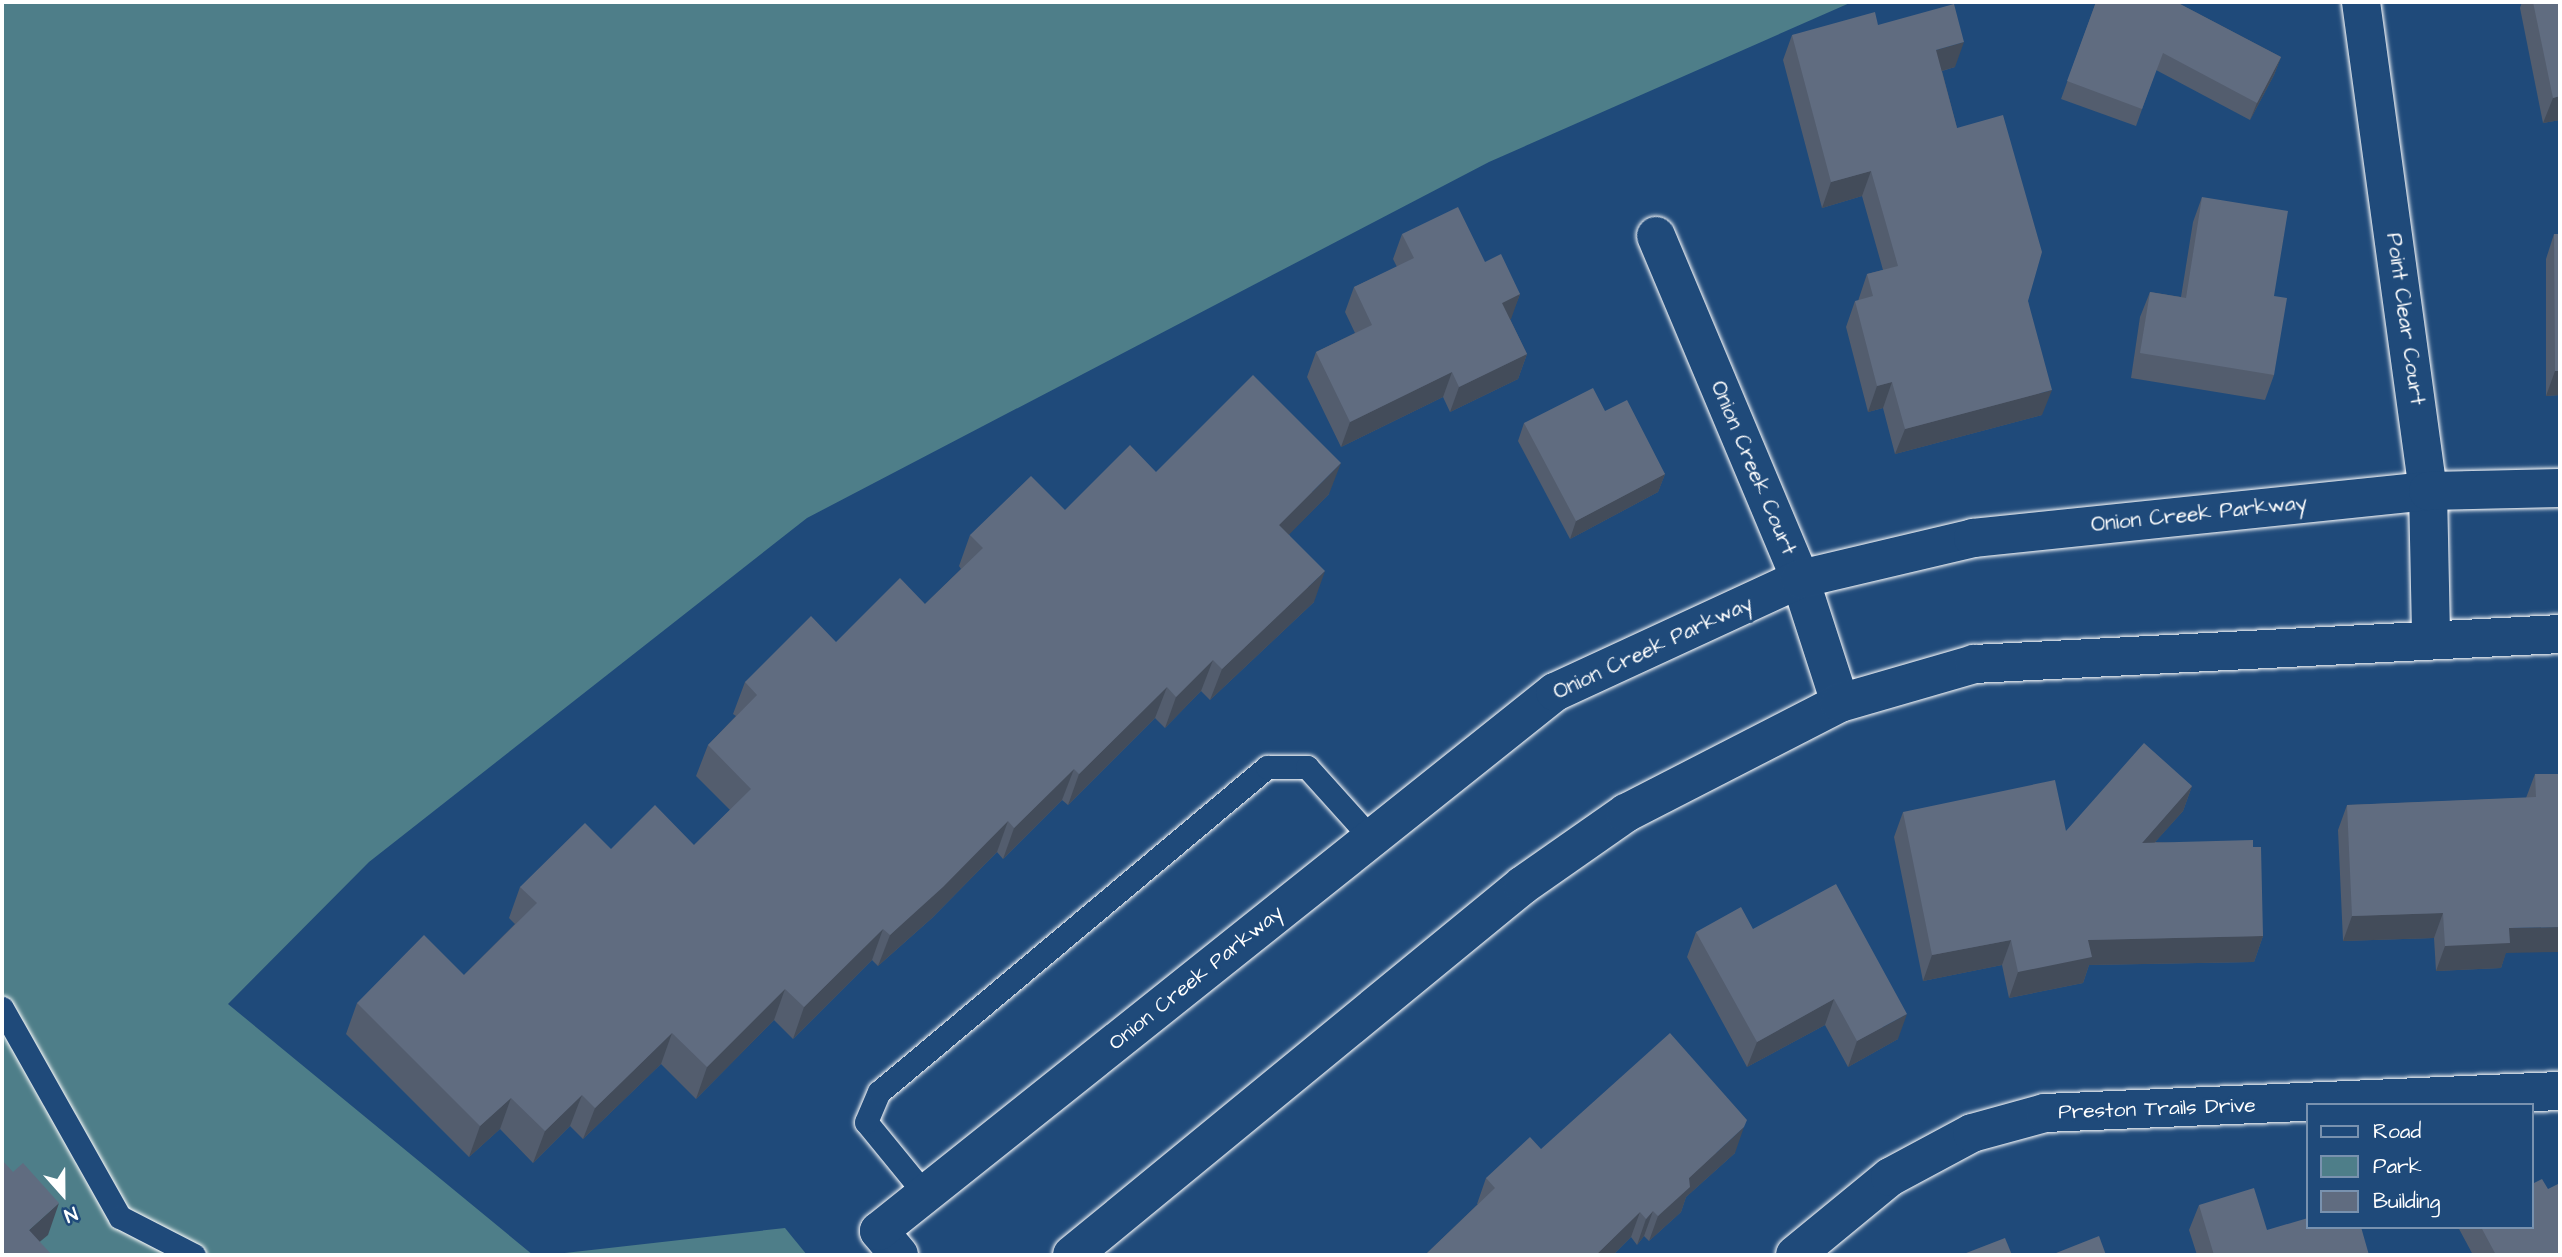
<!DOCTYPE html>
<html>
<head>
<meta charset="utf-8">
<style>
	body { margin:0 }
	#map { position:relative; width:2562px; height:1257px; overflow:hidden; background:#1f4a7a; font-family:"Architects Daughter",sans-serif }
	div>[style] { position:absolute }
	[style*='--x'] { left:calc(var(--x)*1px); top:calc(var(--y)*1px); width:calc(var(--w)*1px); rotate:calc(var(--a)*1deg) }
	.green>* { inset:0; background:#4e7e89 }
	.roads { filter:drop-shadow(0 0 2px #fff) drop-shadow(0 0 2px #fff) }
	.service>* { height:23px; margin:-11.5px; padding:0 11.5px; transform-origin:11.5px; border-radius:11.5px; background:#1f4a7a }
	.minor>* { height:38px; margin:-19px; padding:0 19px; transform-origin:19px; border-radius:19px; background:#1f4a7a }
	.tertiary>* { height:38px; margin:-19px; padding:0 19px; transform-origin:19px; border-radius:19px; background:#1f4a7a }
	.wall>* { inset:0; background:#535d6e }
	.shaded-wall>* { inset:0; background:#434c5a }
	.building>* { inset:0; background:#606c80 }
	span { translate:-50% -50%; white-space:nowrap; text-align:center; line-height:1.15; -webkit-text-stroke:6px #1f4a7a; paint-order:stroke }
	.street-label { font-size:21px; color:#fff }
	.frame { position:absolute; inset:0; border:4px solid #fff; pointer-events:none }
	.legend { position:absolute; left:2306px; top:1103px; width:228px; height:126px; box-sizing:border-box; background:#1f4a7a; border:2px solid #7992af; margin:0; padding:9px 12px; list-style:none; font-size:21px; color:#fff }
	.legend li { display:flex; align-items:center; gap:14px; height:35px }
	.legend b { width:35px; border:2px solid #7992af }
	.north { position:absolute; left:28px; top:1159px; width:70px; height:70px; -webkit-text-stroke:5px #1f4a7a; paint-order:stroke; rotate:159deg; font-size:19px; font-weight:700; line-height:28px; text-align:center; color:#fff }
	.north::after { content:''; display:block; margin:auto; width:24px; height:32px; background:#fff; clip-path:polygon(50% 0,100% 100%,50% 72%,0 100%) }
</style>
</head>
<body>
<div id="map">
	<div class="green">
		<i style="clip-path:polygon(2px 2px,1852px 2px,1489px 162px,807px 518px,369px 862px,228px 1004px,533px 1255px,2px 1255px)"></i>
		<i style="clip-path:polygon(785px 1228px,807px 1255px,547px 1255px)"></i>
	</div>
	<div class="roads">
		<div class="service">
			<i style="--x:2;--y:1008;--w:240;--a:60.6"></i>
			<i style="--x:120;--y:1217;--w:83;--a:27.2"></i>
			<i style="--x:925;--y:1194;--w:93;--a:-129.3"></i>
			<i style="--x:866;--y:1122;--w:33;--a:-67"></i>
			<i style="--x:879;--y:1092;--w:506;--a:-39.95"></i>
			<i style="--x:1267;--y:767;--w:40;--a:0"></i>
			<i style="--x:1307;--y:767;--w:96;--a:48"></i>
		</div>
		<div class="minor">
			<i style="--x:2361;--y:2;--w:494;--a:82.2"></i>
			<i style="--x:2428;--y:491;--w:147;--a:88.8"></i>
			<i style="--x:1656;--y:236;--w:372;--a:67.2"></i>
			<i style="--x:1800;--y:579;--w:130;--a:72.1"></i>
			<i style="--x:879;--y:1231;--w:31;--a:50"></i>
			<i style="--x:1795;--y:1255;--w:123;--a:-39.4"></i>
			<i style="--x:1890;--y:1177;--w:93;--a:-28.2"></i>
			<i style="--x:1972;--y:1133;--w:76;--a:-15.3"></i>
			<i style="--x:2045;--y:1113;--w:515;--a:-2.45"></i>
		</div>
		<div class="tertiary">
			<i style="--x:879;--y:1231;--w:865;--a:-38.57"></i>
			<i style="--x:1555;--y:692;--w:270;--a:-24.8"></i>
			<i style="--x:1800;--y:579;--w:178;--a:-13.3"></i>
			<i style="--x:1973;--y:538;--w:457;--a:-5.9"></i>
			<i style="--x:2428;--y:491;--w:132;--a:-1.3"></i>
			<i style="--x:1072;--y:1255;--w:583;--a:-39.37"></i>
			<i style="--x:1523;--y:885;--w:126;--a:-35"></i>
			<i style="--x:1626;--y:813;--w:241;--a:-27.2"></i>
			<i style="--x:1840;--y:703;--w:140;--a:-16.2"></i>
			<i style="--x:1974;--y:664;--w:587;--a:-2.93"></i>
		</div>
	</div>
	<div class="wall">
		<i style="clip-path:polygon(2096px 2px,2180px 4px,2281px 57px,2274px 75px,2250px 120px,2156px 70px,2136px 126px,2061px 99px)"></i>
		<i style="clip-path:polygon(2522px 2px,2560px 2px,2560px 120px,2543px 123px,2520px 8px)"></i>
		<i style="clip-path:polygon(1878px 25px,1955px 67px,1942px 71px,1957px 128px,2028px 301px,2042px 415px,1895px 454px,1883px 408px,1868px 412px,1846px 327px,1855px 301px,1858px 301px,1867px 274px,1883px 270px,1862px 196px,1822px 208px,1783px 60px,1792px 35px)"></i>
		<i style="clip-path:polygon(2202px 197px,2274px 296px,2274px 375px,2265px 400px,2131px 378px,2140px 317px,2150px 292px,2181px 297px,2193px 222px)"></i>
		<i style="clip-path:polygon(1402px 234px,1485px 262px,1520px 294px,1510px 319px,1527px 354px,1518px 379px,1450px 412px,1443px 397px,1341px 447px,1307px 377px,1316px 352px,1355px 333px,1345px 312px,1354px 287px,1397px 267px,1393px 259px)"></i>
		<i style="clip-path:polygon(2554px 234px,2560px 395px,2546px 396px,2546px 259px)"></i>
		<i style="clip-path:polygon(1605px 411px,1665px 474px,1658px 492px,1570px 539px,1518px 441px,1524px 423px)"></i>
		<i style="clip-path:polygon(1156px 472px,1329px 494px,1289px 534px,1314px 602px,1210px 700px,1201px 691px,1165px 728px,1155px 718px,1068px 805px,1062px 800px,1003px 859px,997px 852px,932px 918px,878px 966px,872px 960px,793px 1039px,774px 1020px,696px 1099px,661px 1064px,583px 1139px,570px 1126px,533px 1163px,500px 1129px,469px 1157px,346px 1034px,357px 1003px,464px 975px,515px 924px,509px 918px,520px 887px,611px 849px,694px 845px,730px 810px,696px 776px,708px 745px,736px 716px,733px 714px,745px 682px,925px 604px,961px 569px,959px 566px,970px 535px,1065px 510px)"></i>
		<i style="clip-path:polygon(2535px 774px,2560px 774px,2501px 968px,2436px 971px,2434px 938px,2343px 941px,2338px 830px,2347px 805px,2526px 798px)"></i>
		<i style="clip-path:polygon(2192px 786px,2183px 811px,2155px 842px,2253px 847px,2263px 936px,2254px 962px,2089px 965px,2083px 983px,2009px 998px,2002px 965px,1923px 981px,1894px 837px,1903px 812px,2066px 831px)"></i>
		<i style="clip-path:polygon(1753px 929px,1898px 1039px,1848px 1067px,1825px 1025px,1747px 1067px,1687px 957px,1696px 932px)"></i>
		<i style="clip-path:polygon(1541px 1149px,1735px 1153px,1686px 1197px,1681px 1212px,1649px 1241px,1644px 1236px,1637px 1245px,1631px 1237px,1613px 1255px,1425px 1255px,1478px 1204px,1477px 1204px,1486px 1178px)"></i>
		<i style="clip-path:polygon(2548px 1189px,2560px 1255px,2473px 1255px,2458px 1227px,2532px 1227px)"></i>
		<i style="clip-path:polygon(2199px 1205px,2267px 1230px,2369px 1255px,2197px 1255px,2189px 1230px)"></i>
	</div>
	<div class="shaded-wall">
		<i style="clip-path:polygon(1964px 42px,1955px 67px,1927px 75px,1936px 50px)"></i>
		<i style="clip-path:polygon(2281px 57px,2274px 75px,2250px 120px,2257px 103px)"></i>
		<i style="clip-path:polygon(2560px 96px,2560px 120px,2543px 123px,2553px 98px)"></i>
		<i style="clip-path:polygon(1871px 171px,1862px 196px,1822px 208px,1831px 182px)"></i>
		<i style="clip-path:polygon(1520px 294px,1511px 319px,1493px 328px,1502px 303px)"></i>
		<i style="clip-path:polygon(1527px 354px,1518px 379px,1450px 412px,1459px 387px)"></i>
		<i style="clip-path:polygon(2555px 371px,2560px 371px,2560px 395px,2546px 396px)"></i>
		<i style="clip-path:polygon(1452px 372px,1443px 397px,1341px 447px,1350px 422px)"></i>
		<i style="clip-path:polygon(1892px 382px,1883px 408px,1868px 412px,1877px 386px)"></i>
		<i style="clip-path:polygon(2052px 390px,2042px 415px,1895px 454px,1905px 429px)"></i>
		<i style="clip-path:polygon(1341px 463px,1329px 494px,1268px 556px,1279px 525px)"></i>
		<i style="clip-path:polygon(1665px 474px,1658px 492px,1570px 539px,1576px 521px)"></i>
		<i style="clip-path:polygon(1325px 571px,1314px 602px,1210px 700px,1222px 669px)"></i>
		<i style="clip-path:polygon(1213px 660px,1201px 691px,1165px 728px,1176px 697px)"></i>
		<i style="clip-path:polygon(1167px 687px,1155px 718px,1068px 805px,1079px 774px)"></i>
		<i style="clip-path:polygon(1074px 769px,1062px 800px,1003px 859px,1014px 828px)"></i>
		<i style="clip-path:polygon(2192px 786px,2183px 811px,2132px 868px,2142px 843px)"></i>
		<i style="clip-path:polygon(1008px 821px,997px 852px,932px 918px,878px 966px,890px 935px)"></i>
		<i style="clip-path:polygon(2443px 913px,2434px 938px,2343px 941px,2352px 916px)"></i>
		<i style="clip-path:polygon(2560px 927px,2560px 952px,2506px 953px,2501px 968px,2436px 971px,2445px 946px,2509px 928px)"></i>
		<i style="clip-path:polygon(883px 929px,872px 960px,793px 1039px,804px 1007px)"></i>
		<i style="clip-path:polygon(2263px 936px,2254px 962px,2089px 965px,2083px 983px,2009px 998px,2018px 972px,2088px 940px)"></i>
		<i style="clip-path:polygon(2011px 940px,2002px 965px,1923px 981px,1932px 955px)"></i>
		<i style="clip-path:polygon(785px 989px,774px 1020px,696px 1099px,707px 1067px)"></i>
		<i style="clip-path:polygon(1834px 999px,1825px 1025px,1747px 1067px,1757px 1042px)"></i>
		<i style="clip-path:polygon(1907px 1014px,1898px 1039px,1848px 1067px,1857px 1041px)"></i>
		<i style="clip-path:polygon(672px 1033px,661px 1064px,583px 1139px,595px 1108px)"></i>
		<i style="clip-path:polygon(582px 1095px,570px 1126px,533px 1163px,545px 1131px)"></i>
		<i style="clip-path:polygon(511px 1098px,500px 1129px,469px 1157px,480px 1126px)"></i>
		<i style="clip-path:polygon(1744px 1127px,1735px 1153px,1686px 1197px,1681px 1212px,1649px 1241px,1658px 1216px,1689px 1178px)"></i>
		<i style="clip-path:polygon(59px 1203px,48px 1235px,24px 1255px,29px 1230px)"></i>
		<i style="clip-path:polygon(1653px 1211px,1644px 1236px,1637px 1245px,1646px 1219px)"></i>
		<i style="clip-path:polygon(1640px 1212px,1631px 1237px,1613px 1255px,1596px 1255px)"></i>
	</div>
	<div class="building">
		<i style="clip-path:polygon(2096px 2px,2181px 2px,2180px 4px,2281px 57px,2257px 103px,2163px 53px,2142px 109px,2067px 81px)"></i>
		<i style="clip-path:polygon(2533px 2px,2560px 2px,2560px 96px,2553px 98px)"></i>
		<i style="clip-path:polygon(1954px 4px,1964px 42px,1936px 50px,1957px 128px,2003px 115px,2042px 252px,2028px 301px,2052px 390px,1905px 429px,1892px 382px,1877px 386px,1855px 301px,1873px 296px,1867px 274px,1898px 266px,1871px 171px,1831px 182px,1792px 35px,1875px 12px,1878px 25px)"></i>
		<i style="clip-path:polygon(2202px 197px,2288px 211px,2274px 296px,2287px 298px,2274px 375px,2140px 353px,2150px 292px,2186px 298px)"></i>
		<i style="clip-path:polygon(1458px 207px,1485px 262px,1501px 254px,1520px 294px,1502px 303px,1527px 354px,1459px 387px,1452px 372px,1350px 422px,1316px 352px,1372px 325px,1354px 287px,1414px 258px,1402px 234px)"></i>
		<i style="clip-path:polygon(2554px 234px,2560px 234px,2560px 371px,2555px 371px)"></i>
		<i style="clip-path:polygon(1253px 375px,1341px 463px,1279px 525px,1325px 571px,1222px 669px,1213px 660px,1176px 697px,1167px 687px,1079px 774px,1074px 769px,1014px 828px,1008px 821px,943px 887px,890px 935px,883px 929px,804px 1007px,785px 989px,707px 1067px,672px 1033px,595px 1108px,582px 1095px,545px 1131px,511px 1098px,480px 1126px,357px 1003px,424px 935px,464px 975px,537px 903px,520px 887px,585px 823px,611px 849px,655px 805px,694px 845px,751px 789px,708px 745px,757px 695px,745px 682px,811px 616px,836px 642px,900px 578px,925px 604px,983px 548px,970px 535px,1031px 476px,1065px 510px,1130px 445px,1156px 472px)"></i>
		<i style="clip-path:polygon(1593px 388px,1605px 411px,1627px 400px,1665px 474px,1576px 521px,1524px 423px)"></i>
		<i style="clip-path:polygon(2144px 743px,2192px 786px,2142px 843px,2253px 840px,2253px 847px,2261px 847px,2263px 936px,2088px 940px,2092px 957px,2018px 972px,2011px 940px,1932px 955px,1903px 812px,2055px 780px,2066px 831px)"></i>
		<i style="clip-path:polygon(2535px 774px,2560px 774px,2560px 927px,2509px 928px,2510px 943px,2445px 946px,2443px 913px,2352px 916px,2347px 805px,2536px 797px)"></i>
		<i style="clip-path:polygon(1836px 884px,1907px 1014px,1857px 1041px,1834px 999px,1757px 1042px,1696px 932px,1741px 907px,1753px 929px)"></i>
		<i style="clip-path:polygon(1670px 1033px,1747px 1120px,1744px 1127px,1689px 1178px,1690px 1187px,1658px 1216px,1653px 1211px,1646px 1219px,1640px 1212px,1596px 1255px,1425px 1255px,1495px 1188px,1486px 1178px,1530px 1137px,1541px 1149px)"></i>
		<i style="clip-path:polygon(2px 1160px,13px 1172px,23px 1163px,59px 1203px,29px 1230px,52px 1255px,2px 1255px)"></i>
		<i style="clip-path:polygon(2542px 1179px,2548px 1189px,2560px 1183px,2560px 1255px,2496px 1255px,2481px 1227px,2532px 1227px,2532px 1184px)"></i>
		<i style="clip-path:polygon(2254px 1188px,2267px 1230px,2308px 1218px,2308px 1227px,2361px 1227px,2369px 1255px,2214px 1255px,2199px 1205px)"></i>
		<i style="clip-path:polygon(2099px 1236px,2106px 1255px,2051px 1255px)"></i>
		<i style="clip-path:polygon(2005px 1238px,2012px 1255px,1961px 1255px)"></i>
	</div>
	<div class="street-label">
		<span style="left:2405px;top:319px;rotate:82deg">Point Clear Court</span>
		<span style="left:1753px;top:468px;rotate:67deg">Onion Creek Court</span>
		<span style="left:2199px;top:514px;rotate:-6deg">Onion Creek Parkway</span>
		<span style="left:1653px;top:648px;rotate:-25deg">Onion Creek Parkway</span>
		<span style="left:1196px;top:978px;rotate:-39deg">Onion Creek Parkway</span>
		<span style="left:2157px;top:1109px;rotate:-2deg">Preston Trails Drive</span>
	</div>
	<div class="frame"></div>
	<ul class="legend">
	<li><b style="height:9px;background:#1f4a7a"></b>Road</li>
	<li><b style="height:19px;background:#4e7e89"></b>Park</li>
	<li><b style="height:19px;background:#606c80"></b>Building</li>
	</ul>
	<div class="north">N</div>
</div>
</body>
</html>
